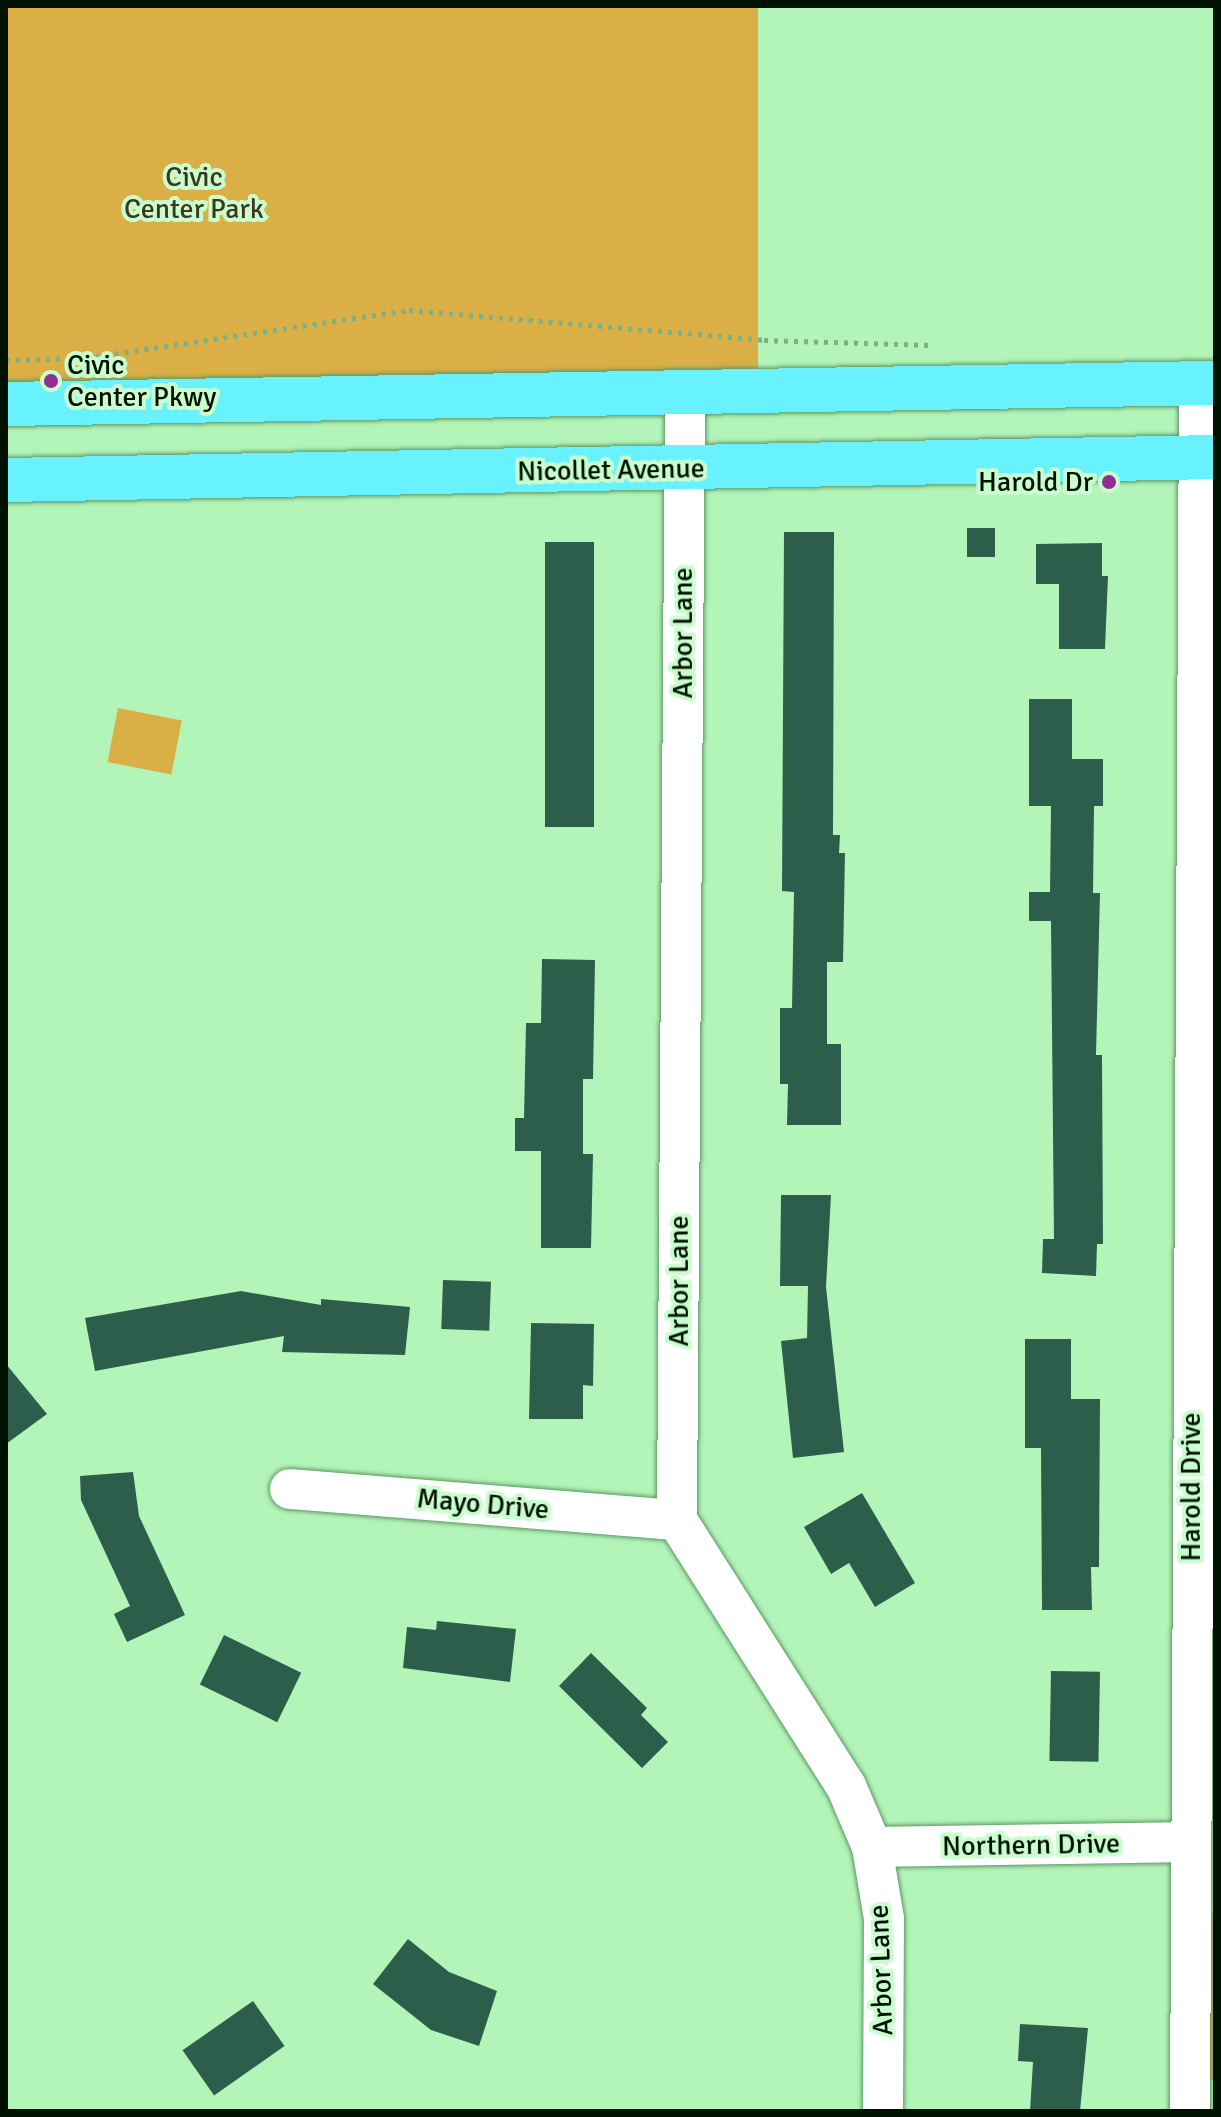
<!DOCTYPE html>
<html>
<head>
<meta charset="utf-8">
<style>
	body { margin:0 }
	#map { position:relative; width:1221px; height:2117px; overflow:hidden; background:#b3f4b9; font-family:Signika,sans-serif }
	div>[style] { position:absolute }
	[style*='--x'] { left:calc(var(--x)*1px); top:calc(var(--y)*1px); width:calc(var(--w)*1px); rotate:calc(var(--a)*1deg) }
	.green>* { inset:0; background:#d9af46; transform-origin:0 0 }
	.building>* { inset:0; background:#2d5e4c; transform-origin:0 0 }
	.path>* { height:5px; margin-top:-2.5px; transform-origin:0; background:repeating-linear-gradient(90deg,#7db082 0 4px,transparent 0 10px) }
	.roads { filter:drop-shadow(0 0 2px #5b9863) drop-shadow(0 0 2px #5b9863) }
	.minor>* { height:40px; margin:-20px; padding:0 20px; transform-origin:20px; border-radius:20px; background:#fff }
	.major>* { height:44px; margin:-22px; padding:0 22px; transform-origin:22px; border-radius:22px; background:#68f1fe }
	.dots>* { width:22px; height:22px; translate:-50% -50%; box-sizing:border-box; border:4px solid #cafdce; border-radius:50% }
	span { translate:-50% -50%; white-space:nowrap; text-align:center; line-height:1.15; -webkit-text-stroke:8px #cafdce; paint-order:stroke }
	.park-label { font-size:28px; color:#3f3620 }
	.poi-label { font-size:28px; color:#001101 }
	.left { translate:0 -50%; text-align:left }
	.right { translate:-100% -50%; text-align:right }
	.street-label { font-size:28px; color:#001101 }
	.frame { position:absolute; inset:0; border:8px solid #001101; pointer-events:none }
</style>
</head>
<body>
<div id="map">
	<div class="green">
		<i style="left:6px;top:6px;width:752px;height:377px"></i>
		<i style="left:118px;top:708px;width:65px;height:55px;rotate:11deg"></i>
		<i style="left:1215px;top:1913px;width:167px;height:25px;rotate:90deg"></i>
	</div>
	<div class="building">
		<i style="left:967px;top:528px;width:28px;height:29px"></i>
		<i style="clip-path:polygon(784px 532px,834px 532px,833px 835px,840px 835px,839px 853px,845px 853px,843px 962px,827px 962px,827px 1044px,841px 1044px,841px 1125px,787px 1125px,788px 1084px,780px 1084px,780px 1008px,792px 1008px,794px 892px,782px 891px)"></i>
		<i style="left:594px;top:542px;width:285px;height:49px;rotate:90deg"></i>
		<i style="clip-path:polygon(1102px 543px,1102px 576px,1108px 576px,1105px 649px,1059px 649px,1059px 584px,1036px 584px,1036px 544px)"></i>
		<i style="clip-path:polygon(1029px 699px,1072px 699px,1072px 759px,1103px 759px,1103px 806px,1094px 806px,1093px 893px,1100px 893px,1096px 1055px,1102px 1055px,1103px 1244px,1097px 1244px,1096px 1276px,1042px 1273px,1043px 1239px,1054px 1239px,1051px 921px,1029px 921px,1029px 892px,1050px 892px,1051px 806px,1029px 806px)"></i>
		<i style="clip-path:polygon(542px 959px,595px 960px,593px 1079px,583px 1079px,583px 1154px,593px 1154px,591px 1248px,541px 1248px,541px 1151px,515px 1151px,515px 1118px,524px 1118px,526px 1023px,541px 1023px)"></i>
		<i style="clip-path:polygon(781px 1195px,831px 1195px,826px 1287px,844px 1452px,793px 1458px,781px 1341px,807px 1338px,808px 1286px,780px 1286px)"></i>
		<i style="left:443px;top:1280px;width:48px;height:49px;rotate:2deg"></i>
		<i style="clip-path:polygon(241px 1291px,321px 1305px,321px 1299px,410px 1307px,405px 1355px,282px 1352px,284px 1336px,95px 1371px,85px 1318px)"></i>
		<i style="clip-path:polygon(531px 1323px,594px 1324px,593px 1386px,583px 1385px,583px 1419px,529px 1419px)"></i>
		<i style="clip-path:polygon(1025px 1339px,1071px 1339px,1071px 1399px,1100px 1399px,1099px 1567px,1091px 1567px,1092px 1610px,1042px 1610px,1041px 1448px,1025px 1448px)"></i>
		<i style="clip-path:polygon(6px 1364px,47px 1414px,6px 1444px)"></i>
		<i style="clip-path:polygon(133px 1472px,139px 1516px,185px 1615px,127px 1642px,114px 1614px,130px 1606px,81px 1500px,80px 1476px)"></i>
		<i style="clip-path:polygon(862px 1493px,915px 1583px,875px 1607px,849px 1563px,831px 1574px,804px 1527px)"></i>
		<i style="clip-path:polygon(437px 1621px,516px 1629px,510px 1682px,403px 1668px,407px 1627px,436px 1630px)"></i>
		<i style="left:224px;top:1635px;width:86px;height:55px;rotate:26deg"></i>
		<i style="clip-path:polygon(591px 1653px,647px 1708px,641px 1715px,668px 1742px,642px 1768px,559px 1686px)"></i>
		<i style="left:1051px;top:1671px;width:49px;height:90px;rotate:1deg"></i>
		<i style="clip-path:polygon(408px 1939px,449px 1972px,497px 1991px,479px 2046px,431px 2030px,373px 1984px)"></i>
		<i style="left:253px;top:2001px;width:55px;height:86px;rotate:55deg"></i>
		<i style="clip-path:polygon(1020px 2024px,1088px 2028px,1080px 2111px,1030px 2111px,1033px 2062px,1018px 2061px)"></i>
	</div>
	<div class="path">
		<i style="--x:6;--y:360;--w:79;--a:-1.5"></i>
		<i style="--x:85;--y:358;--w:328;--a:-8.4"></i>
		<i style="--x:409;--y:310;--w:356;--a:4.8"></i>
		<i style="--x:764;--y:340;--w:168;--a:1.7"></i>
	</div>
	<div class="roads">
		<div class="minor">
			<i style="--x:685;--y:395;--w:1125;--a:90.41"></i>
			<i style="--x:677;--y:1520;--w:315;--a:57.6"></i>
			<i style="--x:846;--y:1786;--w:66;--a:66.9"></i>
			<i style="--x:872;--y:1847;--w:73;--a:80.5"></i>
			<i style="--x:884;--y:1919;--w:192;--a:90.3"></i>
			<i style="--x:290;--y:1489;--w:388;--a:4.6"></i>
			<i style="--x:872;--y:1847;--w:318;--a:-0.9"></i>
			<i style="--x:1190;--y:2111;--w:1727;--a:-89.7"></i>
		</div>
		<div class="major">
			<i style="--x:6;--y:404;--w:1209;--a:-1"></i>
			<i style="--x:6;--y:480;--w:1209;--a:-1.09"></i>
		</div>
	</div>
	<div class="dots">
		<i style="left:51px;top:381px;background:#912d93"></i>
		<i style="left:1109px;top:482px;background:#912d93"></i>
	</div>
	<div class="park-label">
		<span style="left:194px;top:193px">Civic<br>Center Park</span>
	</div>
	<div class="poi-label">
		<span class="left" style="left:67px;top:381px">Civic<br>Center Pkwy</span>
		<span class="right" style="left:1093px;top:482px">Harold Dr</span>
	</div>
	<div class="street-label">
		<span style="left:611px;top:470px;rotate:-1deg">Nicollet Avenue</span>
		<span style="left:683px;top:633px;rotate:-90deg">Arbor Lane</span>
		<span style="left:679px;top:1281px;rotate:-90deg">Arbor Lane</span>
		<span style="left:1191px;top:1487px;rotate:-90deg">Harold Drive</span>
		<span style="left:483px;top:1504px;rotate:5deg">Mayo Drive</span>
		<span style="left:1031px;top:1845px;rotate:-1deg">Northern Drive</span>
		<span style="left:881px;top:1970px;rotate:-92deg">Arbor Lane</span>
	</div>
	<div class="frame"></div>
</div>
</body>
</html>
